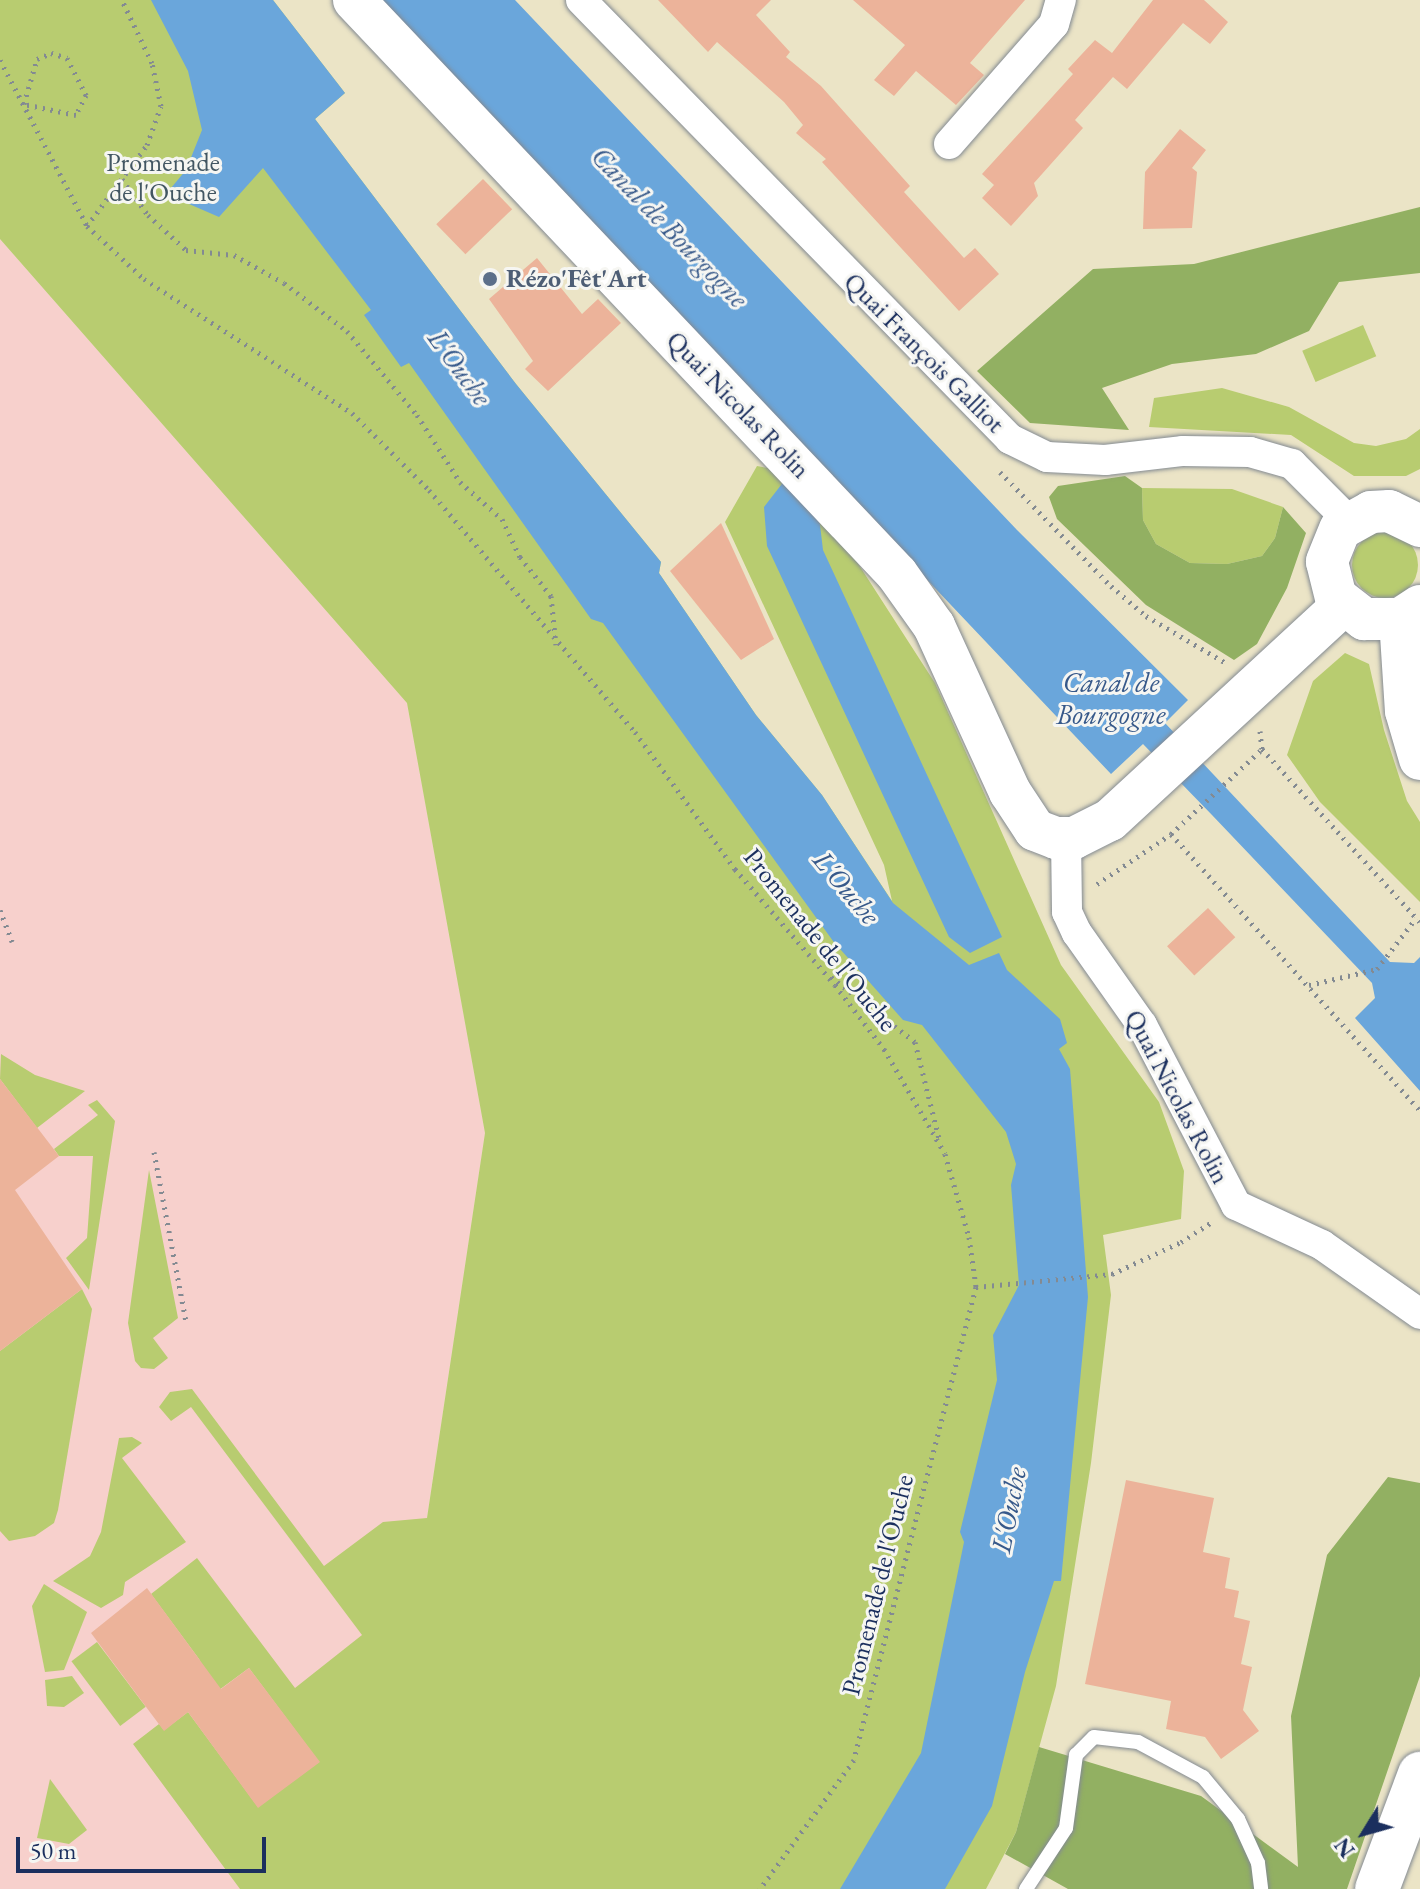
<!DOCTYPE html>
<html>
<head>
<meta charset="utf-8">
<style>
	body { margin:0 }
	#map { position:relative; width:1420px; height:1889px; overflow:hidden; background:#ebe4c6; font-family:"EB Garamond",serif }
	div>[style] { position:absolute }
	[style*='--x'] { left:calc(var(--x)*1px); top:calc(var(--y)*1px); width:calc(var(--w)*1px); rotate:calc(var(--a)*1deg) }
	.built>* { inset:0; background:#f7d0cc }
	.green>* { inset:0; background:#b8cc70; transform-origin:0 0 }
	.round { border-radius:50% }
	.forest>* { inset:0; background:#92b062 }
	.water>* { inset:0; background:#6aa6db }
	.building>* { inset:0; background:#ecb39a; transform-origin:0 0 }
	.path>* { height:5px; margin-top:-2.5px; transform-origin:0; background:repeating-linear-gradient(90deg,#838a92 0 2px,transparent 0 8px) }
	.roads { filter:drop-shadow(0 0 2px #838a92) drop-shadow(0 0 2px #838a92) }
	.lane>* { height:14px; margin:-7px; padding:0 7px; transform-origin:7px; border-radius:7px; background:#fff }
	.street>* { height:30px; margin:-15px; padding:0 15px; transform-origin:15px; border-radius:15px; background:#fff }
	.secondary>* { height:42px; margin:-21px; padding:0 21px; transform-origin:21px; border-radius:21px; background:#fff }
	.primary>* { height:44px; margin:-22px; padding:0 22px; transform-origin:22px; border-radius:22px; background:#fff }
	.dots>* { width:22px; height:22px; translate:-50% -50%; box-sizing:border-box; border:4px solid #f6f6f2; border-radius:50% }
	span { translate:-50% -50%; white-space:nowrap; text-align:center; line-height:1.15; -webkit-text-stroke:6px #f6f6f2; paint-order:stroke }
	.park-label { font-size:26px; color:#425662 }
	.service-label { font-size:26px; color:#4e5e75; font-weight:700 }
	.left { translate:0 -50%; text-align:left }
	.street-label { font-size:26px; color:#1b2f5e }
	.water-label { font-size:28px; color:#37598a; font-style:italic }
	.north { position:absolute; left:1324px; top:1793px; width:80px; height:80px; -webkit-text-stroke:6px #f6f6f2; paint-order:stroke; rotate:233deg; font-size:22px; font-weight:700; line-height:32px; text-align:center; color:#1b2f5e }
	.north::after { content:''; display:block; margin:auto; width:28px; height:36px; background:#1b2f5e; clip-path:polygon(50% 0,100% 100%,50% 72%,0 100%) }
	.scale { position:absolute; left:16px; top:1837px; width:250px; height:36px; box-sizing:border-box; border:4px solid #1b2f5e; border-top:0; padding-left:10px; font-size:24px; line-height:28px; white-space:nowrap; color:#1b2f5e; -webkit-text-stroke:6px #f6f6f2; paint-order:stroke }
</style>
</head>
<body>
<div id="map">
	<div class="built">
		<i style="clip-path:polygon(0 239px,407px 703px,485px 1133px,407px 1650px,278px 1889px,0 1889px)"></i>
	</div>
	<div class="green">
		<i style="clip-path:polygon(0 0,273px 0,345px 93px,315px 119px,516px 384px,661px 562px,659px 573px,756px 715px,822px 795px,892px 901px,884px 865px,725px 522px,757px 466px,784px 471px,828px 517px,935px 683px,1061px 965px,1159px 1102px,1184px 1171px,1181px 1219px,1103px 1235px,1111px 1295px,1091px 1463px,1056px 1686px,1016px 1832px,986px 1889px,240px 1889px,133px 1744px,159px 1724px,164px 1730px,188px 1712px,258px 1807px,319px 1762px,249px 1668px,215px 1693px,199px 1659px,151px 1594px,197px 1558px,295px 1688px,362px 1635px,191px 1407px,171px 1421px,159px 1407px,170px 1392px,192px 1389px,324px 1566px,383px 1522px,427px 1518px,485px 1133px,407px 703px,0 239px)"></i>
		<i style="left:1363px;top:325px;width:34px;height:66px;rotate:67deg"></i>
		<i style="clip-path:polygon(1222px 388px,1289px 407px,1354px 443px,1376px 446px,1406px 439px,1420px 429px,1420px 469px,1406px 476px,1354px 476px,1291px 435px,1149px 427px,1154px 398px)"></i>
		<i style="clip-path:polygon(1142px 488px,1232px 489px,1283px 507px,1275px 538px,1262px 556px,1227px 564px,1190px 563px,1156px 544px,1143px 520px)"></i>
		<i class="round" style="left:1352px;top:532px;width:66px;height:66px"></i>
		<i style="clip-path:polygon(1345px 653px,1369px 664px,1384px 730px,1407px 801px,1420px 822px,1420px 902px,1320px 802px,1287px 755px,1313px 681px)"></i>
		<i style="clip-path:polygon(1px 1054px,35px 1075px,85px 1091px,37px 1128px,0 1079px)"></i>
		<i style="clip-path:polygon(97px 1100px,115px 1121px,89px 1290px,66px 1258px,87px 1238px,93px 1156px,59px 1156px,54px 1149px,98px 1115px,88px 1105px)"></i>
		<i style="clip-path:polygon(149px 1170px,178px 1318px,153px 1338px,168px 1358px,154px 1369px,141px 1368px,135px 1361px,128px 1323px)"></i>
		<i style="clip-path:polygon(82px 1289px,92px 1309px,58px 1510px,54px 1523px,35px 1536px,9px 1541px,0 1531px,0 1351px)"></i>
		<i style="clip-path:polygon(132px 1437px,142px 1443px,122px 1458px,186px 1542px,125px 1582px,123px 1595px,101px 1608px,53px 1581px,90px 1556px,101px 1532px,119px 1438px)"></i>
		<i style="clip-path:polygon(44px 1584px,87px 1612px,64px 1670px,45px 1672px,32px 1606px)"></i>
		<i style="left:97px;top:1642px;width:81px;height:32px;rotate:53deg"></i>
		<i style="clip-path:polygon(72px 1676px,84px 1693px,64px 1707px,47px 1706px,45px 1680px)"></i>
		<i style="clip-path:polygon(50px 1779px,87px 1830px,69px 1844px,37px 1838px)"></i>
	</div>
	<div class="forest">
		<i style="clip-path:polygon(1420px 207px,1420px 273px,1339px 282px,1309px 331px,1256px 354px,1172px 364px,1102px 388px,1129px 430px,1030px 423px,977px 371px,1093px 269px,1194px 264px)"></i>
		<i style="clip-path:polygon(1125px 476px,1142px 488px,1143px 520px,1156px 544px,1190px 563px,1227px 564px,1262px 556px,1275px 538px,1283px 507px,1306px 533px,1287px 588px,1257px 644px,1234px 660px,1146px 605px,1057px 519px,1049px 497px,1058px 486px)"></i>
		<i style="clip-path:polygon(1388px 1477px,1420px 1483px,1420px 1676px,1347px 1889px,1068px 1889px,1005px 1854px,1016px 1832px,1039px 1747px,1201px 1796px,1298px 1867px,1291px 1716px,1327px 1555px)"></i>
	</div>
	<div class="water">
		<i style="clip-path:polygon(151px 0,273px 0,345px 93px,315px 119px,516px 384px,661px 562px,659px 573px,756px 715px,822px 795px,893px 903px,969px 965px,999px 953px,1007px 970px,1060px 1019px,1067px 1043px,1059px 1049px,1070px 1069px,1088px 1297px,1061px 1581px,1054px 1581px,1025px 1672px,992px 1806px,945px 1889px,840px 1889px,921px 1753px,964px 1542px,960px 1532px,997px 1380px,993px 1335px,1019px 1285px,1011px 1185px,1016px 1164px,1006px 1132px,922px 1025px,903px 1020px,833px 941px,603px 623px,591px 619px,409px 363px,401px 367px,364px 315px,371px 310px,263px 168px,219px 217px,166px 194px,186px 170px,202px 130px,188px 71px)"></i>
		<i style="clip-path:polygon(378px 0,515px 0,1017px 530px,1188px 700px,1165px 723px,1390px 962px,1414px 963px,1420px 957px,1420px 1091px,1355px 1018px,1375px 998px,1372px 983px,1212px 815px,1143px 744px,1111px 774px,843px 491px,818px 508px,823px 550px,1002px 937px,970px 953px,949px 937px,767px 546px,764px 507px,788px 476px)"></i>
	</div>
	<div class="building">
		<i style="clip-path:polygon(658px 0,771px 0,756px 15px,790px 52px,786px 57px,821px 86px,910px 186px,904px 192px,964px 258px,975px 248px,999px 274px,959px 311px,822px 162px,826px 159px,796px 133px,803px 125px,784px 102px,717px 42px,708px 52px)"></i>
		<i style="clip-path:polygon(853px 0,1025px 0,970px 63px,984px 75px,956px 105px,916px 71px,894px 96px,874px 80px,905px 45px)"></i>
		<i style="clip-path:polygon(1153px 0,1204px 0,1228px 22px,1210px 44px,1183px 23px,1127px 89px,1113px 77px,1075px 120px,1083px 128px,1034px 183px,1038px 196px,1011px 226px,982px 198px,994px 185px,982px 174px,1073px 74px,1068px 69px,1095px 40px,1112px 53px)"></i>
		<i style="clip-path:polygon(1180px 129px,1206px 150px,1192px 168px,1197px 172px,1192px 228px,1143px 229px,1145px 172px)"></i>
		<i style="left:483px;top:179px;width:42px;height:65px;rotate:46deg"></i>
		<i style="clip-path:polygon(537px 258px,582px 314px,598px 299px,621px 323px,548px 391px,525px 369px,533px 361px,489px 299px)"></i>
		<i style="clip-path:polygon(721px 523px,774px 639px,741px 660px,670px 571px)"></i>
		<i style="left:1208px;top:908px;width:40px;height:56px;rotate:47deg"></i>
		<i style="clip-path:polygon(0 1079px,59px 1156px,15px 1190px,82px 1289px,0 1351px)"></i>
		<i style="clip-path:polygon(1126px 1480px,1214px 1498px,1203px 1552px,1230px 1558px,1225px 1588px,1239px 1591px,1234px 1617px,1250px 1621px,1241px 1664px,1252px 1667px,1243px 1710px,1259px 1731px,1221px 1759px,1205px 1737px,1166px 1729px,1171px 1701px,1085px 1684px)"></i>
		<i style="clip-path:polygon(147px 1588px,221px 1689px,249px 1668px,320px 1762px,258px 1808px,188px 1712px,164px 1731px,91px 1633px)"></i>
	</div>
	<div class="path">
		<i style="--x:51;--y:53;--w:17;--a:17"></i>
		<i style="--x:67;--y:58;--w:42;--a:62.8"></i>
		<i style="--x:86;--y:95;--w:22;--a:117"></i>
		<i style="--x:76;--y:115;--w:53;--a:-168.1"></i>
		<i style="--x:24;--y:104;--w:47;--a:-73.9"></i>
		<i style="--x:37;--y:59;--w:15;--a:-23"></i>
		<i style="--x:0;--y:60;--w:187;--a:62.3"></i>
		<i style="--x:87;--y:226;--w:78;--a:42.9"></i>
		<i style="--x:144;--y:279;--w:247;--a:32.8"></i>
		<i style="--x:352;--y:413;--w:109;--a:45"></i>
		<i style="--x:429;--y:490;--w:318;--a:49.6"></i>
		<i style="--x:635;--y:732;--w:170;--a:53.9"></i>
		<i style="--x:735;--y:869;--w:153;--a:49.2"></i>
		<i style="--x:835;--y:985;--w:81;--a:52.6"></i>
		<i style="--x:884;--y:1049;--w:121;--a:59.8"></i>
		<i style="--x:945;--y:1154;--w:86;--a:73.9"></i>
		<i style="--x:969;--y:1237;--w:50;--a:82"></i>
		<i style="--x:976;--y:1287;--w:488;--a:104.5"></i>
		<i style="--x:854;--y:1760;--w:160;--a:126.1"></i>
		<i style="--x:122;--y:179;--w:44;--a:54.2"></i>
		<i style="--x:148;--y:215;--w:52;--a:42.6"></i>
		<i style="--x:186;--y:250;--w:48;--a:5.9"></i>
		<i style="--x:234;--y:255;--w:57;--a:29.2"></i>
		<i style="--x:284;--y:283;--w:79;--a:37.3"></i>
		<i style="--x:347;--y:331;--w:109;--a:50.2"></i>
		<i style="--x:417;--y:415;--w:80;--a:57.3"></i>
		<i style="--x:460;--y:482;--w:56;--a:41.4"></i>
		<i style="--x:502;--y:519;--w:42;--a:64.7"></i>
		<i style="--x:520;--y:557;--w:50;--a:51.5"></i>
		<i style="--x:551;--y:596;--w:49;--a:84.2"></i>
		<i style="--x:87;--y:226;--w:101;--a:-53.5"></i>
		<i style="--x:147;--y:145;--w:41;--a:-70.3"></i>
		<i style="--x:161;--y:106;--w:44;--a:-101.8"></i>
		<i style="--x:152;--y:63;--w:70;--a:-115.5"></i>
		<i style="--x:1000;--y:472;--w:159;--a:45.8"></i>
		<i style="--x:1111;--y:586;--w:46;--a:40.6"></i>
		<i style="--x:1146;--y:616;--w:93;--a:30.4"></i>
		<i style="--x:1260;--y:731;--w:18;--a:84"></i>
		<i style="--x:1262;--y:749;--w:234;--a:47.6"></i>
		<i style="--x:1171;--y:834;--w:372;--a:48"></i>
		<i style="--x:1097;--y:884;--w:89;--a:-34"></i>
		<i style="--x:1171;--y:834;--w:125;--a:-43"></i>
		<i style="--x:0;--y:910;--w:34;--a:69"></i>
		<i style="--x:831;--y:977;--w:106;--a:37.7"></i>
		<i style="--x:915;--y:1042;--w:99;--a:76"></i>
		<i style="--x:1309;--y:985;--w:70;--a:-13.2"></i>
		<i style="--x:1377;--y:969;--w:64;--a:-52.6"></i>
		<i style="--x:154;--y:1152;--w:172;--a:79.3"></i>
		<i style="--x:976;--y:1287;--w:137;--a:-5.5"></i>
		<i style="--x:1112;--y:1274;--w:76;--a:-24.9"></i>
		<i style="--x:1181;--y:1242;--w:38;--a:-33"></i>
	</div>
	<div class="roads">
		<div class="lane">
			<i style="--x:1026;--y:1889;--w:73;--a:-56.7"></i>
			<i style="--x:1066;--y:1828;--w:74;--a:-82.2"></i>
			<i style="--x:1076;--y:1755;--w:25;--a:-45"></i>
			<i style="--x:1094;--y:1737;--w:44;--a:6.5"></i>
			<i style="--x:1138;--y:1742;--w:74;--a:28.3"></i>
			<i style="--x:1203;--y:1777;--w:55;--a:50.2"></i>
			<i style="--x:1238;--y:1819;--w:48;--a:65.6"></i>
			<i style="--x:1258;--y:1863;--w:26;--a:83"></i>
		</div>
		<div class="street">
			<i style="--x:581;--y:0;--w:614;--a:45.66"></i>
			<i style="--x:1010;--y:439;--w:41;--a:25.9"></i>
			<i style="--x:1047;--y:457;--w:58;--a:3"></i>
			<i style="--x:1105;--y:460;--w:79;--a:-6.6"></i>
			<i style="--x:1183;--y:451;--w:67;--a:0.9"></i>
			<i style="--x:1250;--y:452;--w:44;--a:15.9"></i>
			<i style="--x:1292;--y:464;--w:82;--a:45"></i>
			<i style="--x:949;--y:144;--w:159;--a:-48.8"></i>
			<i style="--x:1054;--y:24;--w:25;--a:-74"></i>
			<i style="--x:1066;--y:838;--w:74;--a:89.2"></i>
			<i style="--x:1067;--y:912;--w:23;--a:65"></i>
			<i style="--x:1077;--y:933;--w:113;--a:54.8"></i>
			<i style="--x:1142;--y:1025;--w:203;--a:62.4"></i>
			<i style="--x:1236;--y:1205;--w:95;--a:24.9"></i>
			<i style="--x:1322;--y:1245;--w:120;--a:35.1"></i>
		</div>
		<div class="secondary">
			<i style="--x:354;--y:0;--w:790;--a:46.59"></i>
			<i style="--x:897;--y:574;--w:64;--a:54.6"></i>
			<i style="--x:934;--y:626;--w:183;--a:65.4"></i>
			<i style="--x:1010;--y:792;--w:45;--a:56.7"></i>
			<i style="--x:1035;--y:830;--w:22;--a:21"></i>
			<i style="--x:1056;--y:838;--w:18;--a:0"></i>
			<i style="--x:1074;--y:838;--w:40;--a:-26.6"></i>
			<i style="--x:1110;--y:820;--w:317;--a:-42.7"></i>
			<i style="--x:1420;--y:526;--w:34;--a:-154"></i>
			<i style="--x:1389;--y:511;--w:18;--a:177"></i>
			<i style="--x:1371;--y:512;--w:35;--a:151"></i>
			<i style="--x:1340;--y:529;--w:35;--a:112"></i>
			<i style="--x:1327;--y:562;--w:36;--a:76"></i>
			<i style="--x:1336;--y:597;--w:36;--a:38"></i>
			<i style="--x:1364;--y:619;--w:36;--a:0"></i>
			<i style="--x:1400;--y:619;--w:24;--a:-33"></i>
			<i style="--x:1400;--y:619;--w:92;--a:86.3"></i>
			<i style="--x:1406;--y:711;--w:50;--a:73.7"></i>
		</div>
		<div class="primary">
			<i style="--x:1377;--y:1889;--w:123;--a:-69.5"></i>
		</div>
	</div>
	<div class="dots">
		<i style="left:490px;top:279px;background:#5c6f8a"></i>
	</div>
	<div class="park-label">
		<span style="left:163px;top:178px">Promenade<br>de l'Ouche</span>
	</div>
	<div class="service-label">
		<span class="left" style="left:506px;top:279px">Rézo'Fêt'Art</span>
	</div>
	<div class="street-label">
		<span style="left:924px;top:353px;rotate:45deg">Quai François Galliot</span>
		<span style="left:738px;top:405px;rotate:46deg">Quai Nicolas Rolin</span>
		<span style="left:820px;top:940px;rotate:51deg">Promenade de l'Ouche</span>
		<span style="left:1177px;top:1097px;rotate:62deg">Quai Nicolas Rolin</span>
		<span style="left:878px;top:1585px;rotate:-76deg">Promenade de l'Ouche</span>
	</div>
	<div class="water-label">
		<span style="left:670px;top:227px;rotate:46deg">Canal de Bourgogne</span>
		<span style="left:460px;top:367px;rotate:54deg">L'Ouche</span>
		<span style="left:1111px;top:698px">Canal de<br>Bourgogne</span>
		<span style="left:847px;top:887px;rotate:50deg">L'Ouche</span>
		<span style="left:1008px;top:1510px;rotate:-79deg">L'Ouche</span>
	</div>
	<div class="north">N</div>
	<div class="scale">50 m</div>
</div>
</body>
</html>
